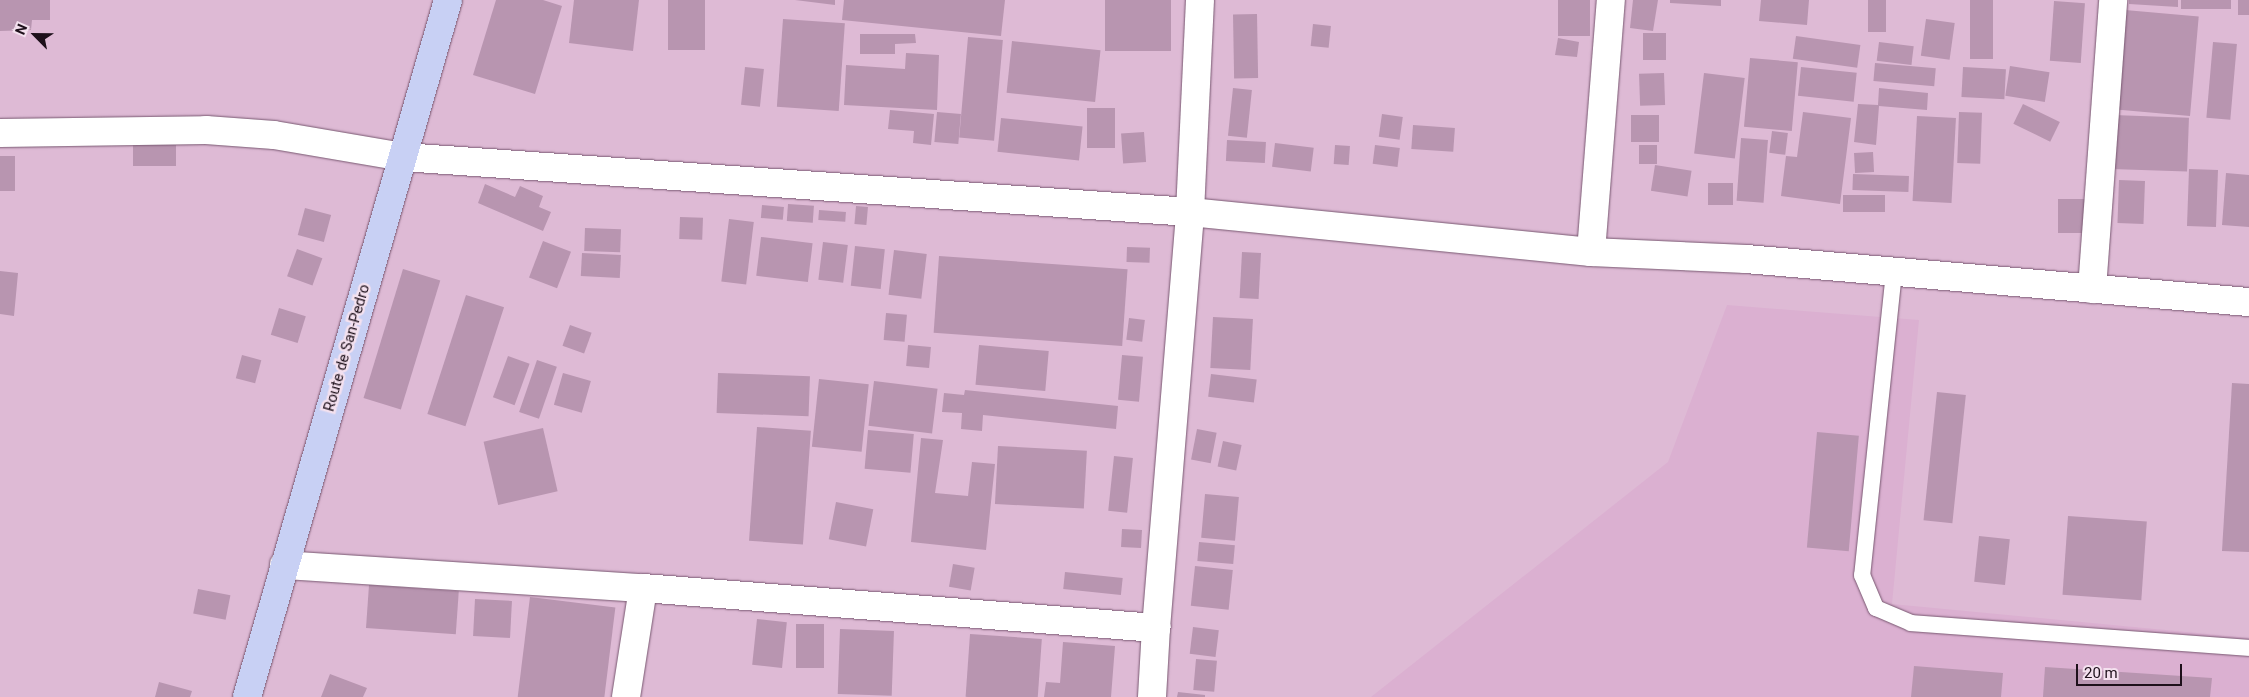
<!DOCTYPE html>
<html>
<head>
<meta charset="utf-8">
<style>
	body { margin:0 }
	#map { position:relative; width:2249px; height:697px; overflow:hidden; background:#debad5; font-family:Roboto,sans-serif }
	div>[style] { position:absolute }
	[style*='--x'] { left:calc(var(--x)*1px); top:calc(var(--y)*1px); width:calc(var(--w)*1px); rotate:calc(var(--a)*1deg) }
	.built>* { inset:0; background:#dbb0d1 }
	.building>* { inset:0; background:#b895b0; transform-origin:0 0 }
	.roads { filter:drop-shadow(0 0 1px #785871) drop-shadow(0 0 1px #785871) }
	.service>* { height:16px; margin:-8px; padding:0 8px; transform-origin:8px; border-radius:8px; background:#fff }
	.minor>* { height:28px; margin:-14px; padding:0 14px; transform-origin:14px; border-radius:14px; background:#fff }
	.primary>* { height:28px; margin:-14px; padding:0 14px; transform-origin:14px; border-radius:14px; background:#c8d0f4 }
	span { translate:-50% -50%; white-space:nowrap; text-align:center; line-height:1.15; -webkit-text-stroke:5px #f4e1ef; paint-order:stroke }
	.street-label { font-size:15px; color:#1d101a }
	.north { position:absolute; left:10px; top:10px; width:50px; height:50px; -webkit-text-stroke:4px #f4e1ef; paint-order:stroke; rotate:293deg; font-size:14px; font-weight:700; line-height:20px; text-align:center; color:#1d101a }
	.north::after { content:''; display:block; margin:auto; width:18px; height:22px; background:#1d101a; clip-path:polygon(50% 0,100% 100%,50% 72%,0 100%) }
	.scale { position:absolute; left:2076px; top:664px; width:106px; height:22px; box-sizing:border-box; border:2px solid #1d101a; border-top:0; padding-left:6px; font-size:15px; line-height:18px; white-space:nowrap; color:#1d101a; -webkit-text-stroke:4px #f4e1ef; paint-order:stroke }
</style>
</head>
<body>
<div id="map">
	<div class="built">
		<i style="clip-path:polygon(1727px 305px,1919px 320px,1892px 604px,2249px 638px,2249px 697px,1371px 697px,1668px 462px)"></i>
	</div>
	<div class="building">
		<i style="clip-path:polygon(0 0,50px 0,50px 20px,32px 20px,31px 30px,0 31px)"></i>
		<i style="clip-path:polygon(496px 0,543px 0,562px 6px,535px 94px,473px 75px)"></i>
		<i style="clip-path:polygon(574px 0,639px 0,633px 51px,569px 43px)"></i>
		<i style="left:668px;top:0;width:37px;height:50px"></i>
		<i style="clip-path:polygon(795px 0,835px 0,835px 5px)"></i>
		<i style="clip-path:polygon(844px 0,1005px 0,1001px 36px,842px 20px)"></i>
		<i style="left:1105px;top:0;width:66px;height:51px"></i>
		<i style="left:1558px;top:0;width:32px;height:36px"></i>
		<i style="clip-path:polygon(1633px 0,1658px 0,1653px 31px,1630px 28px)"></i>
		<i style="clip-path:polygon(1670px 0,1721px 0,1721px 6px,1670px 3px)"></i>
		<i style="clip-path:polygon(1761px 0,1809px 0,1807px 25px,1759px 21px)"></i>
		<i style="left:1868px;top:0;width:18px;height:32px"></i>
		<i style="left:1970px;top:0;width:23px;height:59px"></i>
		<i style="clip-path:polygon(2129px 0,2178px 0,2178px 7px,2129px 4px)"></i>
		<i style="left:2181px;top:0;width:50px;height:9px"></i>
		<i style="left:2238px;top:0;width:11px;height:15px"></i>
		<i style="left:2054px;top:1px;width:31px;height:60px;rotate:4deg"></i>
		<i style="left:2125px;top:10px;width:74px;height:100px;rotate:5deg"></i>
		<i style="left:1257px;top:14px;width:64px;height:24px;rotate:89deg"></i>
		<i style="left:783px;top:19px;width:62px;height:88px;rotate:4deg"></i>
		<i style="left:1926px;top:19px;width:29px;height:37px;rotate:8deg"></i>
		<i style="left:1313px;top:24px;width:18px;height:22px;rotate:6deg"></i>
		<i style="left:1643px;top:33px;width:23px;height:27px"></i>
		<i style="clip-path:polygon(860px 34px,915px 34px,916px 43px,895px 44px,895px 54px,860px 54px)"></i>
		<i style="left:1796px;top:36px;width:65px;height:23px;rotate:8deg"></i>
		<i style="left:968px;top:37px;width:35px;height:101px;rotate:5deg"></i>
		<i style="clip-path:polygon(1558px 38px,1579px 42px,1577px 57px,1555px 55px)"></i>
		<i style="left:1012px;top:41px;width:89px;height:52px;rotate:6deg"></i>
		<i style="left:1879px;top:42px;width:35px;height:19px;rotate:7deg"></i>
		<i style="left:2213px;top:42px;width:24px;height:76px;rotate:5deg"></i>
		<i style="clip-path:polygon(906px 53px,939px 55px,937px 110px,844px 105px,846px 65px,905px 69px)"></i>
		<i style="left:1750px;top:58px;width:48px;height:69px;rotate:5deg"></i>
		<i style="left:1875px;top:63px;width:61px;height:18px;rotate:5deg"></i>
		<i style="left:2010px;top:66px;width:40px;height:30px;rotate:9deg"></i>
		<i style="left:745px;top:67px;width:19px;height:38px;rotate:6deg"></i>
		<i style="left:1801px;top:67px;width:56px;height:29px;rotate:6deg"></i>
		<i style="left:1963px;top:67px;width:43px;height:30px;rotate:3deg"></i>
		<i style="left:1664px;top:73px;width:32px;height:25px;rotate:88deg"></i>
		<i style="left:1704px;top:73px;width:41px;height:81px;rotate:7deg"></i>
		<i style="left:1233px;top:88px;width:19px;height:48px;rotate:6deg"></i>
		<i style="clip-path:polygon(1879px 88px,1928px 93px,1927px 110px,1879px 106px,1876px 145px,1854px 142px,1858px 104px,1878px 105px)"></i>
		<i style="left:2023px;top:104px;width:41px;height:22px;rotate:26deg"></i>
		<i style="left:1087px;top:108px;width:28px;height:40px"></i>
		<i style="clip-path:polygon(890px 110px,934px 114px,931px 145px,913px 143px,914px 131px,888px 129px)"></i>
		<i style="left:937px;top:112px;width:24px;height:30px;rotate:5deg"></i>
		<i style="clip-path:polygon(1803px 112px,1851px 118px,1840px 204px,1781px 196px,1786px 156px,1797px 157px)"></i>
		<i style="left:1959px;top:112px;width:23px;height:51px;rotate:2deg"></i>
		<i style="left:1382px;top:114px;width:21px;height:23px;rotate:8deg"></i>
		<i style="left:1631px;top:115px;width:28px;height:27px"></i>
		<i style="left:2113px;top:115px;width:76px;height:54px;rotate:2deg"></i>
		<i style="left:1917px;top:116px;width:39px;height:85px;rotate:3deg"></i>
		<i style="left:1001px;top:118px;width:82px;height:34px;rotate:6deg"></i>
		<i style="left:1413px;top:125px;width:42px;height:24px;rotate:4deg"></i>
		<i style="left:1772px;top:131px;width:16px;height:22px;rotate:7deg"></i>
		<i style="left:1144px;top:132px;width:30px;height:23px;rotate:86deg"></i>
		<i style="left:1741px;top:138px;width:27px;height:63px;rotate:4deg"></i>
		<i style="left:1227px;top:140px;width:39px;height:21px;rotate:3deg"></i>
		<i style="left:1275px;top:143px;width:39px;height:24px;rotate:7deg"></i>
		<i style="left:133px;top:145px;width:43px;height:21px"></i>
		<i style="left:1335px;top:145px;width:15px;height:19px;rotate:4deg"></i>
		<i style="left:1375px;top:145px;width:25px;height:19px;rotate:7deg"></i>
		<i style="left:1639px;top:145px;width:18px;height:19px"></i>
		<i style="left:1873px;top:152px;width:20px;height:19px;rotate:87deg"></i>
		<i style="left:0;top:156px;width:15px;height:35px"></i>
		<i style="left:1655px;top:165px;width:37px;height:26px;rotate:9deg"></i>
		<i style="left:2189px;top:169px;width:29px;height:57px;rotate:2deg"></i>
		<i style="clip-path:polygon(2226px 173px,2249px 175px,2249px 227px,2222px 225px)"></i>
		<i style="left:1853px;top:174px;width:56px;height:16px;rotate:2deg"></i>
		<i style="left:2119px;top:180px;width:26px;height:43px;rotate:2deg"></i>
		<i style="left:1733px;top:183px;width:22px;height:25px;rotate:90deg"></i>
		<i style="clip-path:polygon(485px 184px,515px 197px,520px 186px,543px 196px,539px 207px,551px 212px,543px 231px,478px 203px)"></i>
		<i style="left:1843px;top:195px;width:42px;height:17px"></i>
		<i style="left:2058px;top:199px;width:27px;height:34px"></i>
		<i style="left:788px;top:204px;width:26px;height:17px;rotate:4deg"></i>
		<i style="left:762px;top:205px;width:22px;height:13px;rotate:5deg"></i>
		<i style="left:856px;top:206px;width:12px;height:18px;rotate:5deg"></i>
		<i style="left:305px;top:208px;width:27px;height:28px;rotate:15deg"></i>
		<i style="left:819px;top:210px;width:27px;height:10px;rotate:4deg"></i>
		<i style="left:680px;top:217px;width:23px;height:22px;rotate:2deg"></i>
		<i style="left:729px;top:219px;width:25px;height:63px;rotate:7deg"></i>
		<i style="left:585px;top:228px;width:36px;height:23px;rotate:2deg"></i>
		<i style="left:761px;top:237px;width:52px;height:39px;rotate:7deg"></i>
		<i style="left:543px;top:241px;width:30px;height:39px;rotate:21deg"></i>
		<i style="left:823px;top:242px;width:25px;height:38px;rotate:7deg"></i>
		<i style="left:855px;top:246px;width:30px;height:40px;rotate:6deg"></i>
		<i style="left:1127px;top:247px;width:23px;height:15px;rotate:2deg"></i>
		<i style="left:297px;top:249px;width:27px;height:29px;rotate:20deg"></i>
		<i style="left:894px;top:250px;width:33px;height:45px;rotate:7deg"></i>
		<i style="left:1242px;top:252px;width:19px;height:46px;rotate:3deg"></i>
		<i style="left:582px;top:253px;width:39px;height:23px;rotate:3deg"></i>
		<i style="left:939px;top:256px;width:189px;height:77px;rotate:4deg"></i>
		<i style="left:403px;top:269px;width:39px;height:135px;rotate:17deg"></i>
		<i style="clip-path:polygon(0 271px,18px 273px,14px 316px,0 314px)"></i>
		<i style="left:466px;top:295px;width:40px;height:125px;rotate:18deg"></i>
		<i style="left:279px;top:308px;width:28px;height:28px;rotate:17deg"></i>
		<i style="left:886px;top:313px;width:21px;height:27px;rotate:5deg"></i>
		<i style="left:1213px;top:317px;width:40px;height:51px;rotate:3deg"></i>
		<i style="left:1129px;top:318px;width:16px;height:22px;rotate:7deg"></i>
		<i style="left:570px;top:325px;width:23px;height:22px;rotate:20deg"></i>
		<i style="left:908px;top:345px;width:23px;height:21px;rotate:5deg"></i>
		<i style="left:979px;top:345px;width:70px;height:40px;rotate:5deg"></i>
		<i style="left:242px;top:355px;width:20px;height:24px;rotate:15deg"></i>
		<i style="left:1122px;top:355px;width:21px;height:45px;rotate:5deg"></i>
		<i style="left:508px;top:356px;width:23px;height:44px;rotate:20deg"></i>
		<i style="left:537px;top:360px;width:21px;height:55px;rotate:19deg"></i>
		<i style="left:563px;top:373px;width:29px;height:33px;rotate:16deg"></i>
		<i style="left:718px;top:373px;width:92px;height:40px;rotate:2deg"></i>
		<i style="left:1211px;top:374px;width:46px;height:23px;rotate:7deg"></i>
		<i style="left:819px;top:379px;width:50px;height:68px;rotate:6deg"></i>
		<i style="left:874px;top:381px;width:64px;height:45px;rotate:7deg"></i>
		<i style="clip-path:polygon(2232px 383px,2249px 384px,2249px 552px,2222px 551px)"></i>
		<i style="clip-path:polygon(965px 390px,1118px 406px,1116px 429px,983px 415px,982px 431px,961px 429px,962px 413px,942px 412px,944px 393px,964px 395px)"></i>
		<i style="left:1937px;top:392px;width:29px;height:129px;rotate:6deg"></i>
		<i style="left:757px;top:427px;width:54px;height:114px;rotate:4deg"></i>
		<i style="left:543px;top:428px;width:65px;height:61px;rotate:77deg"></i>
		<i style="left:1197px;top:429px;width:20px;height:31px;rotate:11deg"></i>
		<i style="left:868px;top:430px;width:46px;height:39px;rotate:5deg"></i>
		<i style="left:1817px;top:432px;width:42px;height:116px;rotate:5deg"></i>
		<i style="clip-path:polygon(921px 438px,943px 440px,935px 493px,968px 496px,972px 462px,995px 464px,986px 550px,911px 542px)"></i>
		<i style="left:1223px;top:441px;width:19px;height:26px;rotate:12deg"></i>
		<i style="left:998px;top:446px;width:89px;height:58px;rotate:3deg"></i>
		<i style="left:1114px;top:456px;width:19px;height:55px;rotate:6deg"></i>
		<i style="left:1205px;top:494px;width:34px;height:44px;rotate:5deg"></i>
		<i style="left:836px;top:502px;width:38px;height:38px;rotate:11deg"></i>
		<i style="left:2068px;top:516px;width:79px;height:79px;rotate:4deg"></i>
		<i style="left:1122px;top:529px;width:20px;height:18px;rotate:3deg"></i>
		<i style="left:1979px;top:536px;width:31px;height:46px;rotate:6deg"></i>
		<i style="left:1199px;top:542px;width:36px;height:19px;rotate:5deg"></i>
		<i style="left:953px;top:564px;width:22px;height:23px;rotate:10deg"></i>
		<i style="left:1195px;top:566px;width:38px;height:40px;rotate:6deg"></i>
		<i style="left:1065px;top:572px;width:58px;height:17px;rotate:6deg"></i>
		<i style="left:369px;top:585px;width:90px;height:43px;rotate:4deg"></i>
		<i style="left:198px;top:589px;width:33px;height:25px;rotate:11deg"></i>
		<i style="left:530px;top:597px;width:86px;height:101px;rotate:7deg"></i>
		<i style="left:475px;top:599px;width:37px;height:37px;rotate:3deg"></i>
		<i style="left:757px;top:619px;width:30px;height:46px;rotate:6deg"></i>
		<i style="left:796px;top:624px;width:28px;height:44px"></i>
		<i style="left:1193px;top:627px;width:26px;height:27px;rotate:7deg"></i>
		<i style="left:840px;top:629px;width:54px;height:65px;rotate:2deg"></i>
		<i style="left:970px;top:634px;width:72px;height:63px;rotate:4deg"></i>
		<i style="clip-path:polygon(1063px 642px,1115px 646px,1111px 697px,1044px 697px,1046px 682px,1060px 683px)"></i>
		<i style="left:1196px;top:659px;width:21px;height:31px;rotate:5deg"></i>
		<i style="clip-path:polygon(1914px 666px,2003px 673px,2001px 697px,1911px 697px)"></i>
		<i style="clip-path:polygon(2045px 667px,2212px 678px,2210px 697px,2043px 697px)"></i>
		<i style="clip-path:polygon(330px 674px,367px 688px,363px 697px,321px 697px)"></i>
		<i style="clip-path:polygon(159px 682px,192px 691px,190px 697px,155px 697px)"></i>
		<i style="clip-path:polygon(1178px 692px,1205px 695px,1205px 697px,1177px 697px)"></i>
	</div>
	<div class="roads">
		<div class="service">
			<i style="--x:1894;--y:272;--w:305;--a:96"></i>
			<i style="--x:1862;--y:575;--w:36;--a:67"></i>
			<i style="--x:1876;--y:608;--w:38;--a:23"></i>
			<i style="--x:1911;--y:623;--w:339;--a:4.2"></i>
		</div>
		<div class="minor">
			<i style="--x:0;--y:133;--w:206;--a:-0.8"></i>
			<i style="--x:206;--y:130;--w:68;--a:4.2"></i>
			<i style="--x:274;--y:135;--w:131;--a:9.7"></i>
			<i style="--x:403;--y:157;--w:789;--a:4"></i>
			<i style="--x:1190;--y:212;--w:403;--a:5.7"></i>
			<i style="--x:1591;--y:252;--w:155;--a:2.6"></i>
			<i style="--x:1746;--y:259;--w:505;--a:4.89"></i>
			<i style="--x:1591;--y:252;--w:253;--a:-85.5"></i>
			<i style="--x:2092;--y:289;--w:290;--a:-85.8"></i>
			<i style="--x:284;--y:565;--w:360;--a:3.7"></i>
			<i style="--x:643;--y:588;--w:515;--a:4.46"></i>
			<i style="--x:626;--y:697;--w:110;--a:-81.1"></i>
			<i style="--x:1152;--y:697;--w:69;--a:-86.7"></i>
			<i style="--x:1156;--y:628;--w:417;--a:-85.3"></i>
			<i style="--x:1190;--y:212;--w:212;--a:-87.3"></i>
		</div>
		<div class="primary">
			<i style="--x:247;--y:697;--w:725;--a:-73.91"></i>
		</div>
	</div>
	<div class="street-label">
		<span style="left:347px;top:348px;rotate:-74deg">Route de San-Pedro</span>
	</div>
	<div class="north">N</div>
	<div class="scale">20 m</div>
</div>
</body>
</html>
